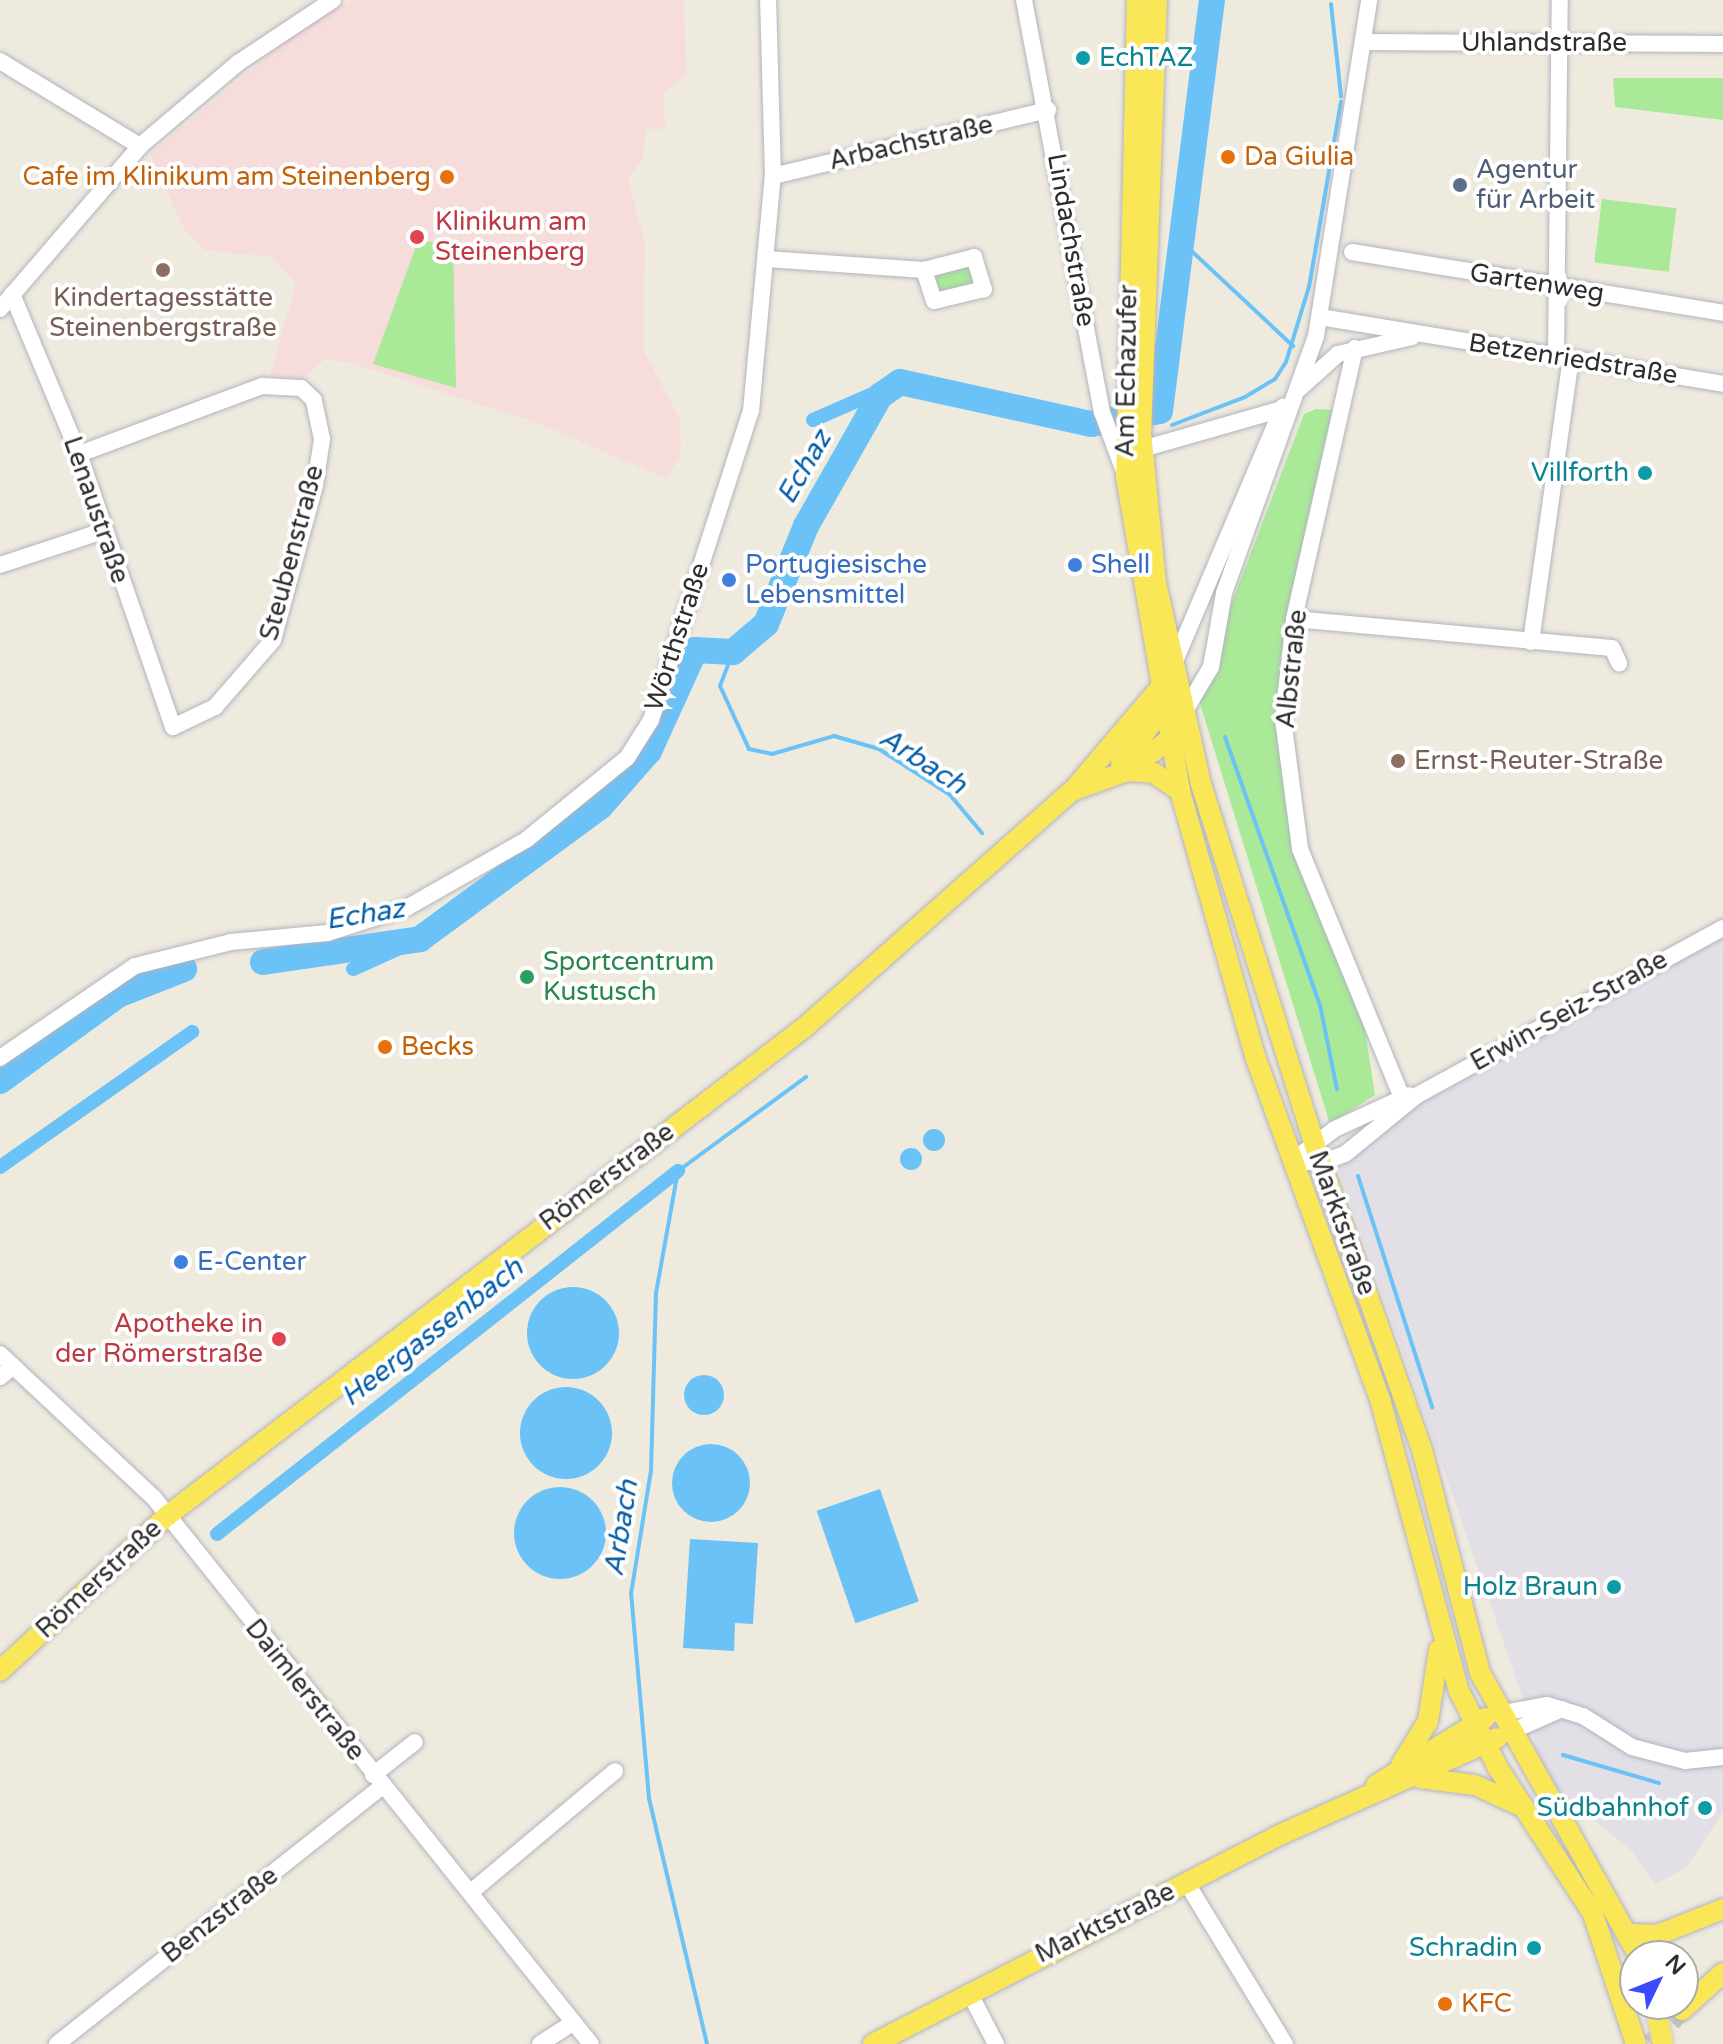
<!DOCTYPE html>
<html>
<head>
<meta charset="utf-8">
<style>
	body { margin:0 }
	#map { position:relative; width:1723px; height:2044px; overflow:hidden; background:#efeade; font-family:"Varela Round",sans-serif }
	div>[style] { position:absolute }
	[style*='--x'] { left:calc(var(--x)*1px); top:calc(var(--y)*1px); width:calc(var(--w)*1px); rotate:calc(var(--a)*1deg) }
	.industrial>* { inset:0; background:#e2dfe7 }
	.medical>* { inset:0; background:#f6dddb }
	.green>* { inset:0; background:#aae998; transform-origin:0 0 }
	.water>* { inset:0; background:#6bc2f7; transform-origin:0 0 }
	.round { border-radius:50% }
	.stream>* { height:4px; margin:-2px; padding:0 2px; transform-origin:2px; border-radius:2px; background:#6bc2f7 }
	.canal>* { height:14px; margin:-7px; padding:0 7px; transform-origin:7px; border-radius:7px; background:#6bc2f7 }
	.river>* { height:26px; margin:-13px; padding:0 13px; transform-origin:13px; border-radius:13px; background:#6bc2f7 }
	.major-tunnel>* { height:20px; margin-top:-10px; transform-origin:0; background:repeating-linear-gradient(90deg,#c8c4bb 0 20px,transparent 0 30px) }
	.roads { filter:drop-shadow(0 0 2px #b2b3c1) drop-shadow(0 0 2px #b2b3c1) }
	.minor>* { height:16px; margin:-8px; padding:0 8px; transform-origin:8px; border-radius:8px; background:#fff }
	.major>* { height:20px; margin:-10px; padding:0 10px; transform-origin:10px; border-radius:10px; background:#fae758 }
	.bridges { filter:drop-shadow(0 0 2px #cdcdcd) drop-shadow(0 0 2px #cdcdcd) }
	.major-bridge>* { height:20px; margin:-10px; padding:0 10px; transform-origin:10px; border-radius:10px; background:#fae758 }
	.dots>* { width:22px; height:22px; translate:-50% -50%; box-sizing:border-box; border:4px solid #fff; border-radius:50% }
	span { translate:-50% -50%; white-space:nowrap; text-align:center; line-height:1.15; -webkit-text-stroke:8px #fff; paint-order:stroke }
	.street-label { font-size:26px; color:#2d2d2d }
	.culture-label { font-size:26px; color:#0d838f }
	.left { translate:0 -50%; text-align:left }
	.right { translate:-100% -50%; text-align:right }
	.food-label { font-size:26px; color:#c56008 }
	.service-label { font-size:26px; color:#4e5e75 }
	.health-label { font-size:26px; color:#be3a42 }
	.education-label { font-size:26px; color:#785e54 }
	.shop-label { font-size:26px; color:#366cbe }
	.leisure-label { font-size:26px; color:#27864d }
	.water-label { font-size:28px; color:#045da9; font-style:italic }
	.north { position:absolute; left:1619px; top:1940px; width:80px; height:80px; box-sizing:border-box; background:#fff; border:2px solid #ababab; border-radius:50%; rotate:47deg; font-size:22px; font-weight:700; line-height:32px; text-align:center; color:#2d2d2d }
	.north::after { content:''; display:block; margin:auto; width:28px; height:36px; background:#3b49ff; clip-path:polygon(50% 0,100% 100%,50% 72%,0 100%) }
</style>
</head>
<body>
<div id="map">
	<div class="industrial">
		<i style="clip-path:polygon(1723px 932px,1723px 1812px,1686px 1868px,1655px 1884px,1631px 1850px,1561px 1794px,1537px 1757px,1531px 1721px,1333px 1152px)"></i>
	</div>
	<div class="medical">
		<i style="clip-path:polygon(353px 0,684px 0,686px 75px,664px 93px,665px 129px,646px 129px,643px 159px,628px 178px,645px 244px,644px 351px,680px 419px,681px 453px,667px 479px,532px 421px,350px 363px,325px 359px,303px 379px,270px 375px,296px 284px,272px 257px,204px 250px,184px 229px,150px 154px,305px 25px)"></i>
	</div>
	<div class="green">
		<i style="clip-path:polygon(1613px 78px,1723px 78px,1723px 120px,1615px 107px)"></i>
		<i style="left:1602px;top:199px;width:75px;height:64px;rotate:7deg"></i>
		<i style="clip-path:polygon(418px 241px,453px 243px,456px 388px,373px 364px)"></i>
		<i style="left:970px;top:263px;width:23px;height:41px;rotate:72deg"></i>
		<i style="clip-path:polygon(1316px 409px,1333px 410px,1277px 722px,1286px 805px,1359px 991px,1375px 1095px,1330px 1124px,1197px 694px,1304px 414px)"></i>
	</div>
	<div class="water">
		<i class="round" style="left:923px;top:1129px;width:22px;height:22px"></i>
		<i class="round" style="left:900px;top:1148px;width:22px;height:22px"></i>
		<i class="round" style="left:527px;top:1287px;width:92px;height:92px"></i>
		<i class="round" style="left:684px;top:1375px;width:40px;height:40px"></i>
		<i class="round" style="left:520px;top:1387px;width:92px;height:92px"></i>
		<i class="round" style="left:672px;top:1444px;width:78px;height:78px"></i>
		<i class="round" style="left:514px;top:1487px;width:92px;height:92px"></i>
		<i style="left:880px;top:1489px;width:119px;height:67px;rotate:71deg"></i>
		<i style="clip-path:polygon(690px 1539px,758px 1543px,753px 1624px,735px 1623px,734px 1651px,683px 1648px)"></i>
	</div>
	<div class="stream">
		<i style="--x:1331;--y:4;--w:93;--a:83.8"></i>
		<i style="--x:1183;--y:243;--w:151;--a:43.1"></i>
		<i style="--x:1172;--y:425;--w:78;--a:-21"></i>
		<i style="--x:1245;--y:397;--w:35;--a:-31"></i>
		<i style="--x:1275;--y:379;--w:20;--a:-57"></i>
		<i style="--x:1286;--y:362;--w:78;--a:-73"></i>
		<i style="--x:1309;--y:287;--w:188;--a:-80.2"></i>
		<i style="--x:733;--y:652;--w:36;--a:111"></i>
		<i style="--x:720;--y:686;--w:69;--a:65.3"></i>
		<i style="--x:749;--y:749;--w:24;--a:12"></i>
		<i style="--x:772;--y:754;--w:65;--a:-16.2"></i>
		<i style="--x:834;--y:736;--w:47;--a:16.1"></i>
		<i style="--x:879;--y:749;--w:85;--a:32.9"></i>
		<i style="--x:950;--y:795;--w:50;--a:49.9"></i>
		<i style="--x:1225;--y:737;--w:284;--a:70.5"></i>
		<i style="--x:1320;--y:1005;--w:86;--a:78.6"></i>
		<i style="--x:1358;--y:1176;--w:243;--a:72.2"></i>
		<i style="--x:1563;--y:1755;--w:100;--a:16.3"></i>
		<i style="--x:707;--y:2044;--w:253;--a:-103.3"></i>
		<i style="--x:649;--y:1798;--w:205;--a:-95"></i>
		<i style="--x:631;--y:1594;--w:125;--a:-80.8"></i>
		<i style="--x:651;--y:1471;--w:178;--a:-88.4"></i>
		<i style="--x:656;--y:1293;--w:124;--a:-79.8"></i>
		<i style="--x:678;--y:1171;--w:159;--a:-36.3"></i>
	</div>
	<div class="canal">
		<i style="--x:813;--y:420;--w:95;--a:-23.6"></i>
		<i style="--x:353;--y:969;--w:73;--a:-24.1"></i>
		<i style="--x:0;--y:1167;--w:235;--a:-35.1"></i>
		<i style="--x:217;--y:1534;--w:587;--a:-38.22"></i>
	</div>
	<div class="river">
		<i style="--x:263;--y:962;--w:159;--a:-8.3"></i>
		<i style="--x:420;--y:939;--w:223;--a:-36.3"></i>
		<i style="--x:600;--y:807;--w:74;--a:-48.8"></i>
		<i style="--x:649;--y:751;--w:111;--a:-65.5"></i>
		<i style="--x:695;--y:650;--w:38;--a:3"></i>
		<i style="--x:733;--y:652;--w:43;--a:-40.3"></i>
		<i style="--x:766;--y:624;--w:106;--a:-67.8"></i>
		<i style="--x:806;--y:526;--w:150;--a:-60.4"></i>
		<i style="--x:880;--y:396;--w:24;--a:-35"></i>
		<i style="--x:900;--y:382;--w:196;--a:12.4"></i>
		<i style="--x:1091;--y:424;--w:70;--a:-10.7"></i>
		<i style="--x:1160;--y:411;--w:414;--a:-82.8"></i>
		<i style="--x:0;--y:1081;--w:146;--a:-36.1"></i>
		<i style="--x:118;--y:995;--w:71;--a:-21.5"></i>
	</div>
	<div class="major-tunnel">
		<i style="--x:1651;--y:2044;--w:46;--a:-47.6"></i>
	</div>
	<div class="roads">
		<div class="minor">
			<i style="--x:1024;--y:0;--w:419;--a:79.3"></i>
			<i style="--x:1102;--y:412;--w:69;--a:69.7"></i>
			<i style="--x:1364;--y:42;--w:359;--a:0.3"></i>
			<i style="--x:0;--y:61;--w:164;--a:31.3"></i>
			<i style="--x:773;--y:176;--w:283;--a:-13.5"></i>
			<i style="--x:1352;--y:252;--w:376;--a:9.3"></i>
			<i style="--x:767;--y:259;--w:157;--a:4"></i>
			<i style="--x:924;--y:270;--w:52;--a:-14.6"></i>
			<i style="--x:974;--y:257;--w:34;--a:73"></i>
			<i style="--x:984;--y:289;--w:51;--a:166.5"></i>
			<i style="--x:934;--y:301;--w:33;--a:-108"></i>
			<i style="--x:12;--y:294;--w:173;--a:67.3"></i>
			<i style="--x:79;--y:454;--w:289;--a:71"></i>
			<i style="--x:173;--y:727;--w:47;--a:-25.5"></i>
			<i style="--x:215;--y:707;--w:89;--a:-49.1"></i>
			<i style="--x:273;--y:640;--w:161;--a:-74.8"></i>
			<i style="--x:315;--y:485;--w:47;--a:-81.3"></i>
			<i style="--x:322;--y:439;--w:40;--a:-102"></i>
			<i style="--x:314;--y:400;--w:18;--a:-137"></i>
			<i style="--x:301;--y:388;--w:39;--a:-177"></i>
			<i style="--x:262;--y:386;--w:195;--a:159.6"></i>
			<i style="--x:0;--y:309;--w:215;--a:-49.3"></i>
			<i style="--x:140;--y:146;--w:128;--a:-40.3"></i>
			<i style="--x:238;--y:63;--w:114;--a:-33.6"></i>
			<i style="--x:1320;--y:317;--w:409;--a:9.4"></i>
			<i style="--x:1355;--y:348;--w:278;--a:102.7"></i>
			<i style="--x:1294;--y:619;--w:101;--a:96.3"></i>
			<i style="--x:1283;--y:719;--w:131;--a:82.5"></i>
			<i style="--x:1300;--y:849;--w:266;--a:67.7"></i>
			<i style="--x:1556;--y:356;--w:356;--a:-89.4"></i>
			<i style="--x:1299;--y:389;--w:52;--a:-41.9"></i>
			<i style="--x:1338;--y:354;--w:76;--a:-12.9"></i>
			<i style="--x:1142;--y:449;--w:146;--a:-15.9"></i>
			<i style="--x:0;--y:565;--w:108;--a:-18.3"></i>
			<i style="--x:1294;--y:619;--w:319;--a:5.2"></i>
			<i style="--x:1612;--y:648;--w:17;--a:65"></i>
			<i style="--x:1531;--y:642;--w:287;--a:-82"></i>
			<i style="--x:1172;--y:668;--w:284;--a:-67"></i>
			<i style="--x:1182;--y:716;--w:57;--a:-59.4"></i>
			<i style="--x:1211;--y:667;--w:75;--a:-80"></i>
			<i style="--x:1224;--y:593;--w:273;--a:-70.3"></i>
			<i style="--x:1316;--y:336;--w:340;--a:-81"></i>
			<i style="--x:0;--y:1058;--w:163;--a:-34.3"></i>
			<i style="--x:135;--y:966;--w:99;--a:-14"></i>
			<i style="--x:231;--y:942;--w:97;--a:-5.3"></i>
			<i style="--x:328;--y:933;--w:84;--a:-18"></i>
			<i style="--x:408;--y:907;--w:136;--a:-29.6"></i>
			<i style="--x:526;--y:840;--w:130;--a:-39.1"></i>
			<i style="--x:627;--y:758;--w:45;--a:-57.7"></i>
			<i style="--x:651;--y:720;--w:325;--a:-72.1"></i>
			<i style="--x:751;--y:411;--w:236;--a:-84.7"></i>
			<i style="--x:773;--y:176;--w:176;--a:-91.6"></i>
			<i style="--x:1293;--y:1160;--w:28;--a:6"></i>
			<i style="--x:1321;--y:1163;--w:26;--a:-21"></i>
			<i style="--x:1345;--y:1154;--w:92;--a:-39.2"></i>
			<i style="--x:1416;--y:1096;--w:350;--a:-28.7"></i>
			<i style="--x:1293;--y:1160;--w:52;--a:-36.4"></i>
			<i style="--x:1335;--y:1129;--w:81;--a:-24.7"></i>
			<i style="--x:0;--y:1354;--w:211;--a:43.1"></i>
			<i style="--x:154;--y:1498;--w:699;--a:51.33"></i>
			<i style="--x:0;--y:1377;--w:17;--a:-40"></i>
			<i style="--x:1498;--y:1714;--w:50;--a:-10.4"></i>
			<i style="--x:1547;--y:1705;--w:38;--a:17"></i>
			<i style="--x:1583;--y:1716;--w:58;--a:32.3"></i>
			<i style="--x:1632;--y:1747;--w:55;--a:14.8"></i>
			<i style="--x:1685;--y:1761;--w:38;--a:-6"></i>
			<i style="--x:1508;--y:1733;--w:59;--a:-24"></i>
			<i style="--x:373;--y:1775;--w:53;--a:-38.2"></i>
			<i style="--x:1186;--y:1882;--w:190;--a:58.6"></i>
			<i style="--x:471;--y:1892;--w:188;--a:-40"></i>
			<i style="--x:969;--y:1992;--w:59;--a:62.6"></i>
			<i style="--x:57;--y:2044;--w:415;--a:-38.4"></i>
			<i style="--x:540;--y:2044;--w:40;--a:-32.9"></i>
		</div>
		<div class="major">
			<i style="--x:1137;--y:0;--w:477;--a:91.3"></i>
			<i style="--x:1126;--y:477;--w:319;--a:80.2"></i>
			<i style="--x:1180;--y:791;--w:275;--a:74.2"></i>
			<i style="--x:1255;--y:1056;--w:365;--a:70"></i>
			<i style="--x:1380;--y:1399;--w:302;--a:74.9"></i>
			<i style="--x:1459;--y:1691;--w:86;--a:63.1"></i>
			<i style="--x:1498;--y:1768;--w:174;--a:56.9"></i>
			<i style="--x:1593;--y:1914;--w:137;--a:71.7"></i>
			<i style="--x:1157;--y:0;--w:432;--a:92.1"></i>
			<i style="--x:1141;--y:432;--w:152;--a:84.3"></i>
			<i style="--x:1156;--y:583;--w:206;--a:77.4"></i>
			<i style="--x:1201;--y:784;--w:376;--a:72.5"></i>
			<i style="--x:1314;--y:1143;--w:325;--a:70.6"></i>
			<i style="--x:1422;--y:1450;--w:230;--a:75.4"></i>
			<i style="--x:1480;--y:1673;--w:325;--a:60.7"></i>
			<i style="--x:1121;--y:763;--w:75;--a:-52.1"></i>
			<i style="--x:1127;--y:771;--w:27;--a:4"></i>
			<i style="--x:1154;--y:773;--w:32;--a:35"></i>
			<i style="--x:1075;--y:788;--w:133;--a:-49.6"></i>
			<i style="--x:0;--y:1671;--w:228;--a:-42.9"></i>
			<i style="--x:167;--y:1516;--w:804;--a:-37.47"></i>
			<i style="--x:805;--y:1027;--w:356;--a:-41.5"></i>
			<i style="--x:1072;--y:791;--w:59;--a:-20"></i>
			<i style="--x:1127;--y:771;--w:54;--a:-36.7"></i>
			<i style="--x:1401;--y:1765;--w:52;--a:-58.5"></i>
			<i style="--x:1428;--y:1721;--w:72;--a:-81.2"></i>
			<i style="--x:1420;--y:1778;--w:55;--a:7.3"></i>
			<i style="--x:1475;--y:1785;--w:48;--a:24.4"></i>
			<i style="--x:1376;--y:1785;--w:128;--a:-31.6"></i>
			<i style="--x:1631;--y:1934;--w:26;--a:2"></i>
			<i style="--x:1657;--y:1935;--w:71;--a:-21.5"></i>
			<i style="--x:1682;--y:2010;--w:55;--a:-42.1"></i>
			<i style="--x:873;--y:2044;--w:452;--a:-27.2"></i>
			<i style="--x:1275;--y:1837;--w:243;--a:-24"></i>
		</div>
	</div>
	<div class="bridges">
		<div class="major-bridge">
			<i style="--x:1655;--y:2004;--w:41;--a:78.7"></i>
		</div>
	</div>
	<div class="dots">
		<i style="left:1083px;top:58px;background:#0f9aa8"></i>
		<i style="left:1228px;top:157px;background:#e8710a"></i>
		<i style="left:447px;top:177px;background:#e8710a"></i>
		<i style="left:1460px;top:185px;background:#5c6f8a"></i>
		<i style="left:417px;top:237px;background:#e0444e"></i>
		<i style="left:163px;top:270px;background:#8d6e63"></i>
		<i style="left:1645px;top:473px;background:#0f9aa8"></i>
		<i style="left:1075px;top:565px;background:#3f7fe0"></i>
		<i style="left:729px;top:580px;background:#3f7fe0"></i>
		<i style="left:1398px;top:761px;background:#8d6e63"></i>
		<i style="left:527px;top:977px;background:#2e9e5b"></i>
		<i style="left:385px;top:1047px;background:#e8710a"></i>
		<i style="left:181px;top:1262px;background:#3f7fe0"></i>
		<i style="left:279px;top:1339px;background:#e0444e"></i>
		<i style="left:1614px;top:1587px;background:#0f9aa8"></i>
		<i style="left:1705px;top:1808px;background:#0f9aa8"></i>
		<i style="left:1534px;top:1948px;background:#0f9aa8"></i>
		<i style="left:1445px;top:2004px;background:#e8710a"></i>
	</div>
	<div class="street-label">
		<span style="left:1544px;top:43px">Uhlandstraße</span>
		<span style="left:911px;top:143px;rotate:-13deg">Arbachstraße</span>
		<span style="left:1071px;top:240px;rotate:80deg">Lindachstraße</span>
		<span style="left:1537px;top:283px;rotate:9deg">Gartenweg</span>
		<span style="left:1573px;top:359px;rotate:9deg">Betzenriedstraße</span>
		<span style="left:1127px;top:371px;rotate:-89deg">Am Echazufer</span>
		<span style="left:96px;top:510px;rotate:71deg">Lenaustraße</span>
		<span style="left:292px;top:553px;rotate:-75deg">Steubenstraße</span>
		<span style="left:677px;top:637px;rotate:-72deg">Wörthstraße</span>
		<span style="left:1292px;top:669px;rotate:-84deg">Albstraße</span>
		<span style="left:1569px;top:1011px;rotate:-29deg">Erwin-Seiz-Straße</span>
		<span style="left:607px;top:1177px;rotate:-37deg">Römerstraße</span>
		<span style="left:1342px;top:1223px;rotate:70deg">Marktstraße</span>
		<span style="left:99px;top:1579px;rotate:-43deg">Römerstraße</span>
		<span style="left:305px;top:1690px;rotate:51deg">Daimlerstraße</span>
		<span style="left:220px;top:1915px;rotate:-38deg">Benzstraße</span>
		<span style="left:1105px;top:1923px;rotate:-26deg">Marktstraße</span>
	</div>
	<div class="culture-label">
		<span class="left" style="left:1099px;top:58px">EchTAZ</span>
		<span class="right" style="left:1629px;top:473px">Villforth</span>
		<span class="right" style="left:1598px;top:1587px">Holz Braun</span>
		<span class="right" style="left:1689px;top:1808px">Südbahnhof</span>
		<span class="right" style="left:1518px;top:1948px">Schradin</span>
	</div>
	<div class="food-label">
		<span class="left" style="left:1244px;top:157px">Da Giulia</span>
		<span class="right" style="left:431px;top:177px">Cafe im Klinikum am Steinenberg</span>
		<span class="left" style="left:401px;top:1047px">Becks</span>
		<span class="left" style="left:1461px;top:2004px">KFC</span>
	</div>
	<div class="service-label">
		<span class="left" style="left:1476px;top:185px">Agentur<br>für Arbeit</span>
	</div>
	<div class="health-label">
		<span class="left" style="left:435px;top:237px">Klinikum am<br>Steinenberg</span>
		<span class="right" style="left:263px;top:1339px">Apotheke in<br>der Römerstraße</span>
	</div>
	<div class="education-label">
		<span style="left:163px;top:313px">Kindertagesstätte<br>Steinenbergstraße</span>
		<span class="left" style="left:1414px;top:761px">Ernst-Reuter-Straße</span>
	</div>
	<div class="shop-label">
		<span class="left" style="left:745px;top:580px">Portugiesische<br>Lebensmittel</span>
		<span class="left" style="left:1091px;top:565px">Shell</span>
		<span class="left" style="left:197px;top:1262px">E-Center</span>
	</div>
	<div class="leisure-label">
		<span class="left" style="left:543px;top:977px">Sportcentrum<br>Kustusch</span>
	</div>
	<div class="water-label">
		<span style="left:804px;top:467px;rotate:-60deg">Echaz</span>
		<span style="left:923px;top:761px;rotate:33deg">Arbach</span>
		<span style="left:365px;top:914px;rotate:-9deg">Echaz</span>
		<span style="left:432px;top:1332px;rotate:-38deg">Heergassenbach</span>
		<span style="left:621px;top:1528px;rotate:-81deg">Arbach</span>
	</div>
	<div class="north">N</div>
</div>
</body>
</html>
